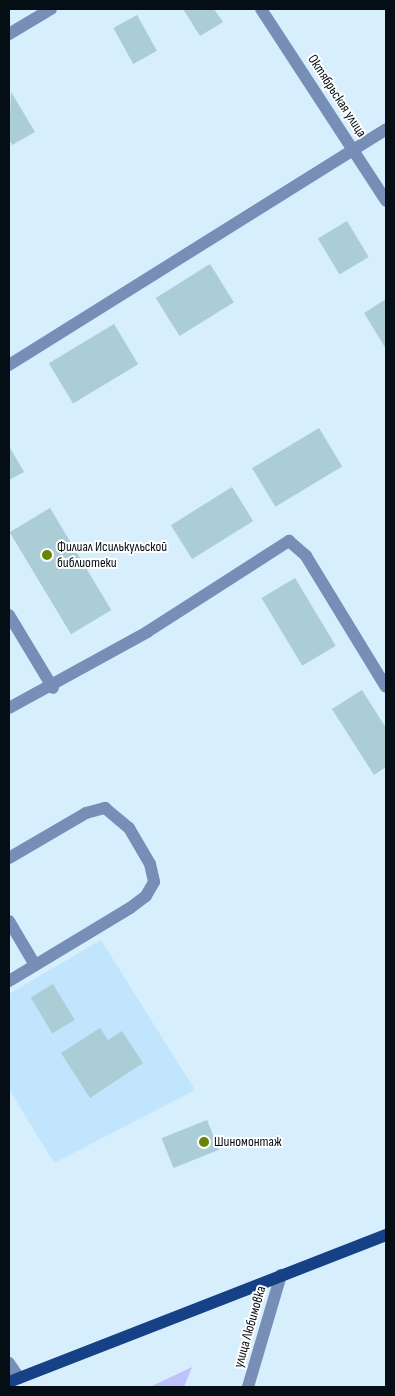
<!DOCTYPE html>
<html>
<head>
<meta charset="utf-8">
<style>
	body { margin:0 }
	#map { position:relative; width:395px; height:1396px; overflow:hidden; background:#d7eefd; font-family:"Sofia Sans Condensed",sans-serif }
	div>[style] { position:absolute }
	[style*='--x'] { left:calc(var(--x)*1px); top:calc(var(--y)*1px); width:calc(var(--w)*1px); rotate:calc(var(--a)*1deg) }
	.built>* { inset:0; background:#c1e5fc }
	.green>* { inset:0; background:#bec1fb }
	.building>* { inset:0; background:#aacdd6; transform-origin:0 0 }
	.minor>* { height:12px; margin:-6px; padding:0 6px; transform-origin:6px; border-radius:6px; background:#778fb7 }
	.major>* { height:12px; margin:-6px; padding:0 6px; transform-origin:6px; border-radius:6px; background:#174186 }
	.dots>* { width:14px; height:14px; translate:-50% -50%; box-sizing:border-box; border:2px solid #fff; border-radius:50% }
	span { translate:-50% -50%; white-space:nowrap; text-align:center; line-height:1.15; -webkit-text-stroke:4px #fff; paint-order:stroke }
	.street-label { font-size:14px; color:#050e14 }
	.poi-label { font-size:14px; color:#050e14 }
	.left { translate:0 -50%; text-align:left }
	.frame { position:absolute; inset:0; border:10px solid #050e14; pointer-events:none }
</style>
</head>
<body>
<div id="map">
	<div class="built">
		<i style="clip-path:polygon(101px 940px,195px 1090px,54px 1163px,9px 1089px,9px 994px)"></i>
	</div>
	<div class="green">
		<i style="clip-path:polygon(192px 1367px,184px 1387px,150px 1387px)"></i>
	</div>
	<div class="building">
		<i style="clip-path:polygon(183px 9px,214px 9px,223px 22px,200px 36px)"></i>
		<i style="left:137px;top:15px;width:41px;height:27px;rotate:61deg"></i>
		<i style="clip-path:polygon(11px 92px,35px 132px,12px 145px,9px 139px)"></i>
		<i style="left:347px;top:221px;width:42px;height:34px;rotate:59deg"></i>
		<i style="left:210px;top:264px;width:45px;height:64px;rotate:58deg"></i>
		<i style="clip-path:polygon(386px 299px,386px 349px,364px 313px)"></i>
		<i style="left:114px;top:324px;width:47px;height:76px;rotate:59deg"></i>
		<i style="left:319px;top:428px;width:45px;height:78px;rotate:59deg"></i>
		<i style="clip-path:polygon(9px 446px,24px 472px,9px 480px)"></i>
		<i style="left:232px;top:487px;width:40px;height:72px;rotate:58deg"></i>
		<i style="left:50px;top:508px;width:119px;height:47px;rotate:59deg"></i>
		<i style="left:295px;top:578px;width:79px;height:39px;rotate:59deg"></i>
		<i style="clip-path:polygon(362px 690px,386px 728px,386px 767px,374px 775px,332px 709px)"></i>
		<i style="left:53px;top:984px;width:42px;height:26px;rotate:59deg"></i>
		<i style="clip-path:polygon(100px 1028px,108px 1040px,122px 1031px,143px 1063px,90px 1098px,61px 1053px)"></i>
		<i style="left:207px;top:1120px;width:32px;height:49px;rotate:68deg"></i>
	</div>
	<div class="minor">
		<i style="--x:261;--y:9;--w:229;--a:56.9"></i>
		<i style="--x:9;--y:34;--w:49;--a:-30.8"></i>
		<i style="--x:9;--y:365;--w:445;--a:-32"></i>
		<i style="--x:9;--y:615;--w:85;--a:58.9"></i>
		<i style="--x:9;--y:708;--w:158;--a:-28.8"></i>
		<i style="--x:147;--y:632;--w:169;--a:-32.7"></i>
		<i style="--x:289;--y:541;--w:23;--a:41"></i>
		<i style="--x:306;--y:556;--w:153;--a:58.6"></i>
		<i style="--x:9;--y:858;--w:89;--a:-30.3"></i>
		<i style="--x:86;--y:813;--w:20;--a:-15"></i>
		<i style="--x:105;--y:808;--w:31;--a:40"></i>
		<i style="--x:129;--y:828;--w:42;--a:59.7"></i>
		<i style="--x:150;--y:864;--w:18;--a:77"></i>
		<i style="--x:154;--y:882;--w:16;--a:120"></i>
		<i style="--x:146;--y:896;--w:20;--a:143"></i>
		<i style="--x:130;--y:908;--w:141;--a:148.9"></i>
		<i style="--x:9;--y:921;--w:51;--a:59.4"></i>
		<i style="--x:9;--y:1363;--w:18;--a:56"></i>
		<i style="--x:248;--y:1387;--w:117;--a:-73.6"></i>
	</div>
	<div class="major">
		<i style="--x:9;--y:1382;--w:405;--a:-21.3"></i>
	</div>
	<div class="dots">
		<i style="left:47px;top:555px;background:#668601"></i>
		<i style="left:204px;top:1142px;background:#668601"></i>
	</div>
	<div class="street-label">
		<span style="left:337px;top:96px;rotate:57deg">Октябрьская улица</span>
		<span style="left:250px;top:1327px;rotate:-74deg">улица Любимовка</span>
	</div>
	<div class="poi-label">
		<span class="left" style="left:57px;top:555px">Филиал Исилькульской<br>библиотеки</span>
		<span class="left" style="left:214px;top:1142px">Шиномонтаж</span>
	</div>
	<div class="frame"></div>
</div>
</body>
</html>
